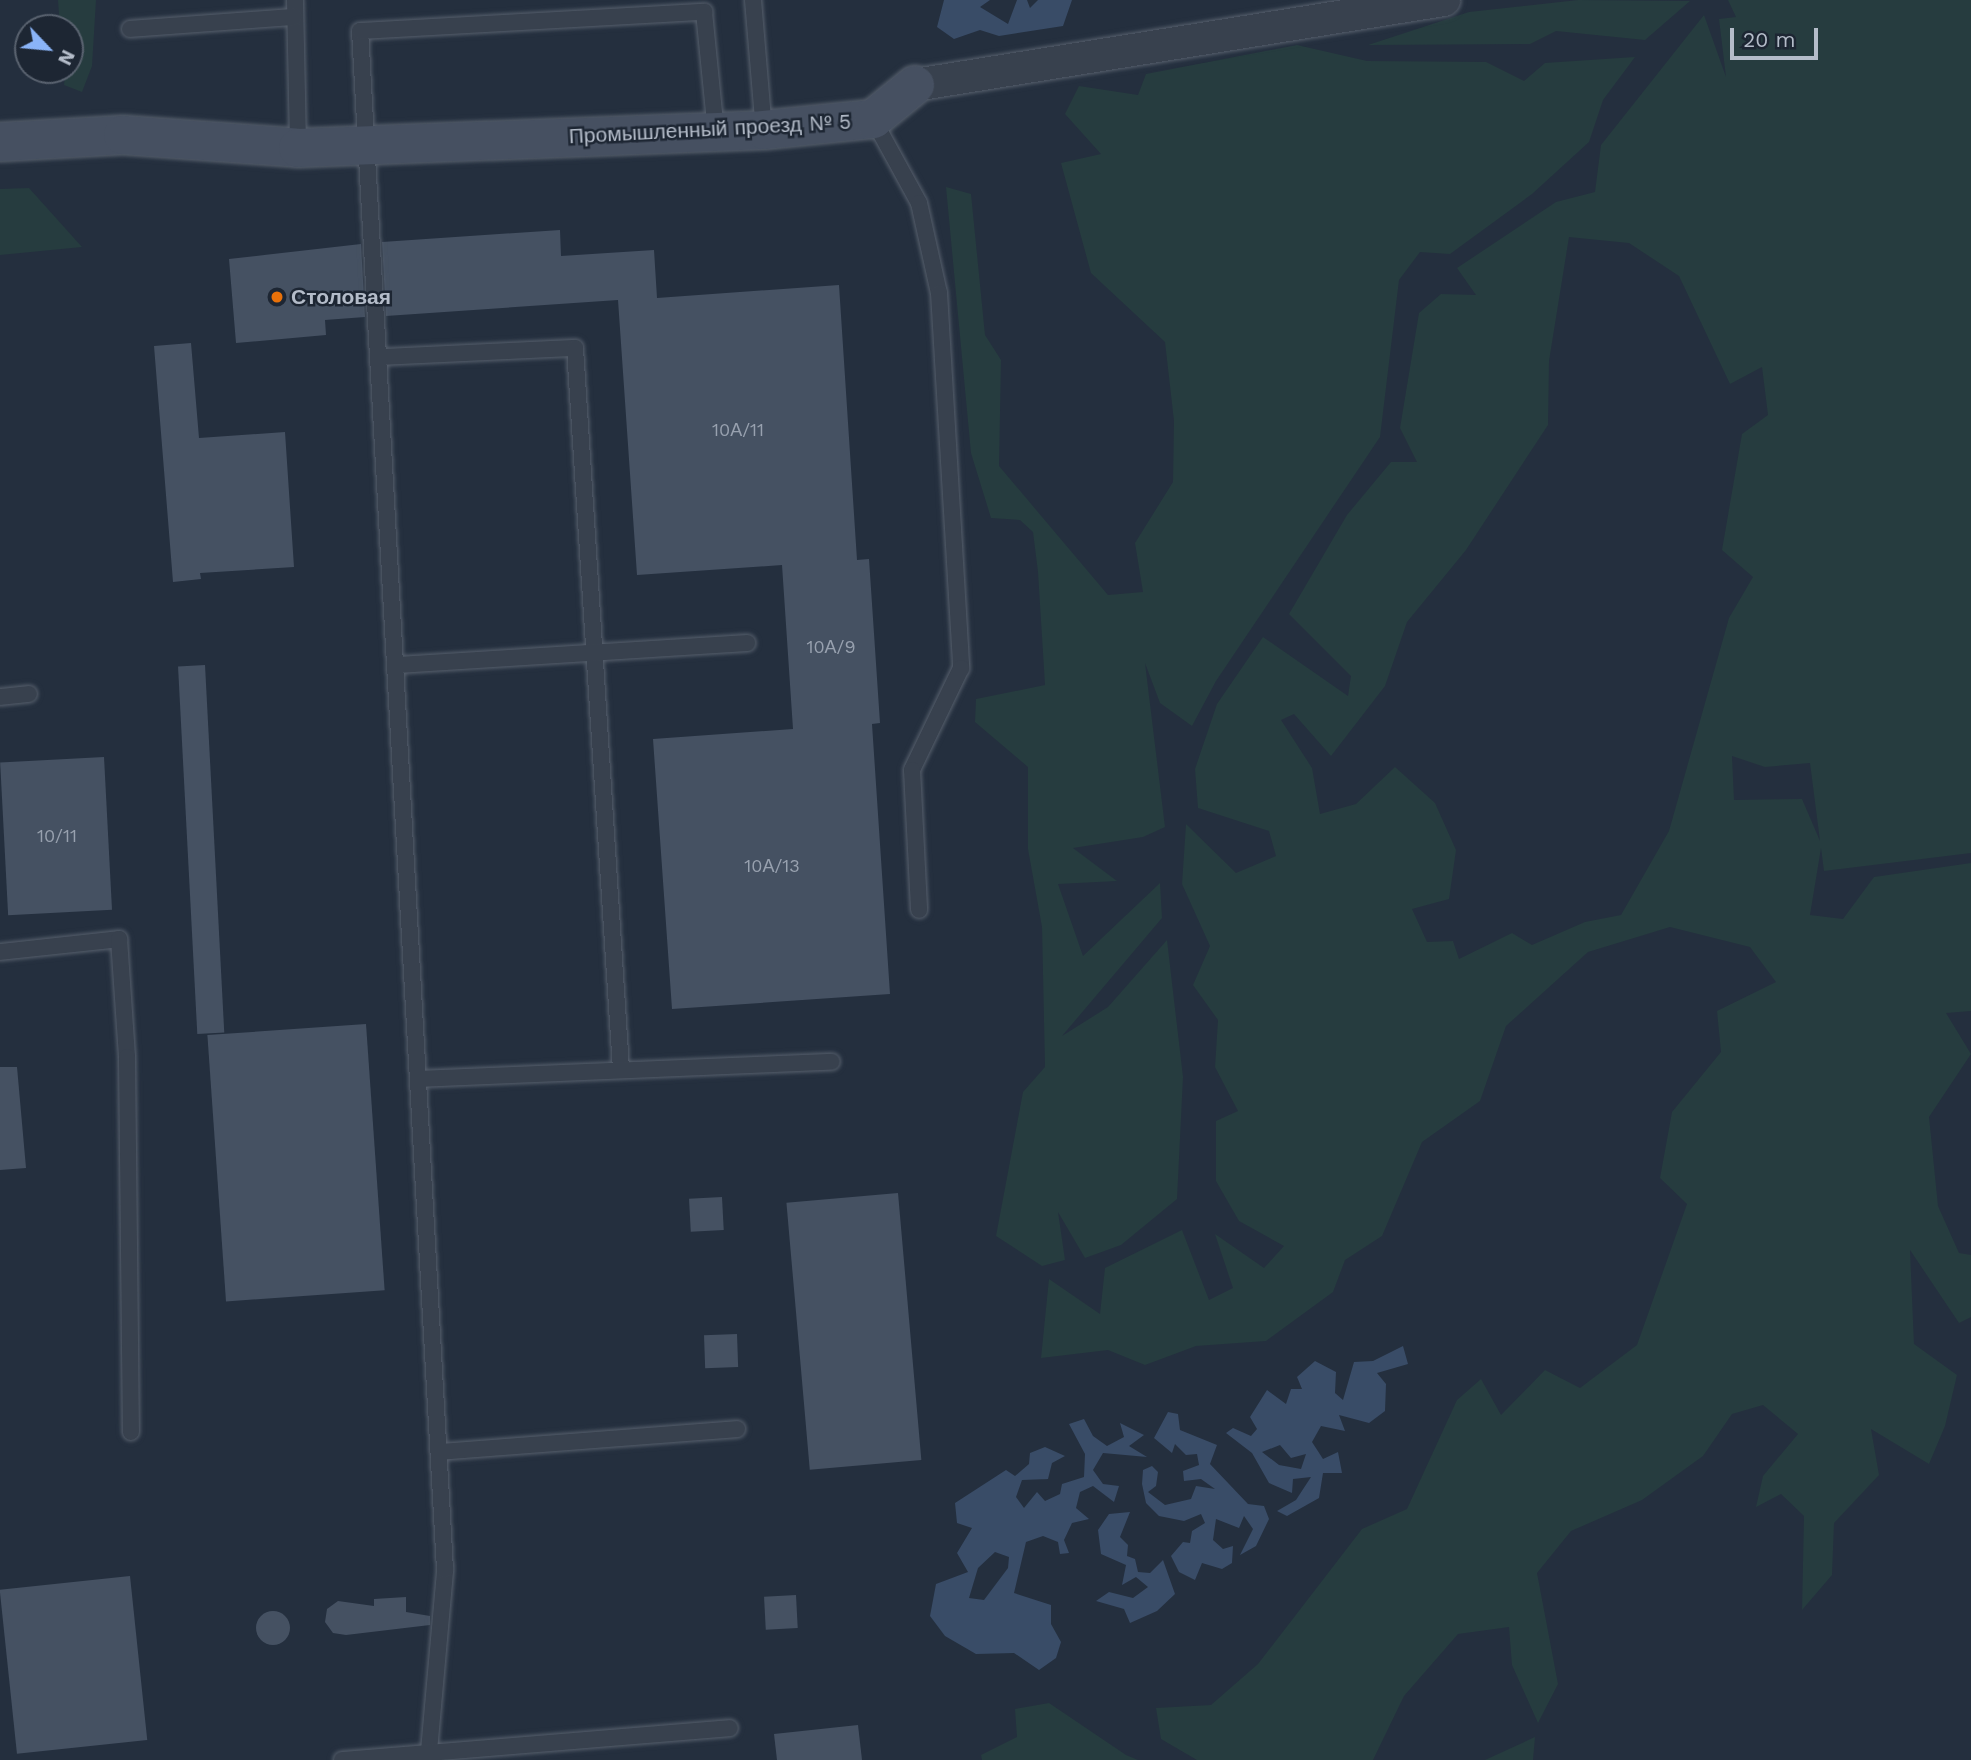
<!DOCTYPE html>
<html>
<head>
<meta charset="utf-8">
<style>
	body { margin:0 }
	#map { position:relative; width:1971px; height:1760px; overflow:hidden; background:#242f3e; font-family:"Work Sans",sans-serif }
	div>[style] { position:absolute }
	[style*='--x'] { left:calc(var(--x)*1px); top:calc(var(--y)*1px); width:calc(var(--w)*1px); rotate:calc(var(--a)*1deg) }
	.green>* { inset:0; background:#263c3f }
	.water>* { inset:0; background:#394c67 }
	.building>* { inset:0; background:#455162; transform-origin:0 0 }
	.round { border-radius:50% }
	.roads { filter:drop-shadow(0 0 2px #565f6c) drop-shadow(0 0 2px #565f6c) }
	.lane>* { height:16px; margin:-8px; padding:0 8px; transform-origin:8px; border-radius:8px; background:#38414e }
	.street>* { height:32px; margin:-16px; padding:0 16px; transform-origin:16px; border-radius:16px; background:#38414e }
	.secondary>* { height:38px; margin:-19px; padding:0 19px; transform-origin:19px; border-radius:19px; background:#465061 }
	.dots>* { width:19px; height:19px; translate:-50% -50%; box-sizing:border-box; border:4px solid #1d2633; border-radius:50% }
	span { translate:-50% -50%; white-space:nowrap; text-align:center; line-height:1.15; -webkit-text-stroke:5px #1d2633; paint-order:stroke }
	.number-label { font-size:18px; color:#98a1af }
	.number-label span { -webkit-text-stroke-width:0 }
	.street-label { font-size:21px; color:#b4bcc9 }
	.poi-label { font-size:21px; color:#b4bcc9; font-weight:700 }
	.left { translate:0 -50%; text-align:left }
	.north { position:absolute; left:14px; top:14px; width:70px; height:70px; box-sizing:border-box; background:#1d2633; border:2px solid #59626f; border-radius:50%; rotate:116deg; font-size:19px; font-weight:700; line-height:28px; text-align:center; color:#b4bcc9 }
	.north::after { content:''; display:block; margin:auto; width:24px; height:32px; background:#8ab4f8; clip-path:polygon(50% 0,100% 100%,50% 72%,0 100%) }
	.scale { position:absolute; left:1730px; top:28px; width:88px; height:32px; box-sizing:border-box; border:4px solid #b4bcc9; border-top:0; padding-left:9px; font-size:21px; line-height:24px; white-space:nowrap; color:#b4bcc9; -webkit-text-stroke:5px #1d2633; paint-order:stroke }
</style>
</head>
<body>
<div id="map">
	<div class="green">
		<i style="clip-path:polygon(58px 0,96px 0,92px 66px,82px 92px,64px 85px,70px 28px,60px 28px)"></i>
		<i style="clip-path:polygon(1578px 0,1690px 1px,1645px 40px,1556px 31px,1530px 44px,1368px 45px,1469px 12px)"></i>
		<i style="clip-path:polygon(evenodd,1728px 0,1971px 0,1971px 853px,1824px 871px,1821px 848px,1810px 915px,1843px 919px,1874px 877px,1971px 863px,1971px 1011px,1946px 1013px,1971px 1054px,1929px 1117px,1938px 1206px,1959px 1253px,1971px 1255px,1971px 1317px,1959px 1323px,1910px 1250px,1914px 1344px,1957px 1375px,1945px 1426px,1929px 1464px,1871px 1429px,1879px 1475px,1834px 1523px,1832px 1575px,1802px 1610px,1804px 1516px,1781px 1494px,1756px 1507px,1763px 1476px,1798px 1434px,1763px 1405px,1732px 1414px,1703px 1456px,1642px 1500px,1571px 1531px,1537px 1573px,1558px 1684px,1538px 1723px,1512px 1665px,1509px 1627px,1458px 1634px,1404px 1696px,1373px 1760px,1197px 1760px,1161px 1739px,1156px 1708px,1211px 1705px,1258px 1664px,1362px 1529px,1407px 1509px,1457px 1400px,1481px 1379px,1501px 1415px,1545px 1370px,1580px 1388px,1637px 1345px,1687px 1204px,1660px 1178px,1672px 1112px,1721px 1052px,1717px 1011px,1776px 982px,1750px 947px,1670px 927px,1588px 952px,1506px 1026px,1480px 1101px,1422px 1142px,1382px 1236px,1345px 1260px,1333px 1292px,1266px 1341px,1196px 1346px,1145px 1365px,1108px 1350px,1041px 1358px,1049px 1279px,1100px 1314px,1105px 1268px,1182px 1230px,1209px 1300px,1233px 1288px,1215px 1234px,1264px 1268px,1284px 1246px,1239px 1221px,1216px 1181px,1216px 1121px,1238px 1111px,1215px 1067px,1218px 1020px,1193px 985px,1210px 946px,1182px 884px,1186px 824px,1236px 873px,1276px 856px,1269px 831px,1198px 808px,1195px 769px,1217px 704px,1263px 637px,1348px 696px,1351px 676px,1289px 614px,1347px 515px,1391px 462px,1417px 462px,1400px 428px,1419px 313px,1441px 294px,1476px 295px,1457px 268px,1556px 202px,1595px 192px,1601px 145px,1704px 15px,1726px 77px,1719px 19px,1736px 17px,1728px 0,1569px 237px,1629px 243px,1679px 276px,1730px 384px,1762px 367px,1768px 415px,1742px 434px,1722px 550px,1753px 577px,1729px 618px,1669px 831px,1621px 915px,1585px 922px,1532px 945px,1512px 933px,1459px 959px,1453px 941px,1427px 942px,1412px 909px,1449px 899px,1456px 850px,1435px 803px,1395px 767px,1356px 804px,1320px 814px,1312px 768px,1281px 720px,1294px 714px,1331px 756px,1385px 686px,1407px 622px,1466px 550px,1548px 425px,1549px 361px,1569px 237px,1728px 0,1732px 756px,1765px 767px,1810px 763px,1820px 841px,1802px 799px,1734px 800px,1732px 756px)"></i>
		<i style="clip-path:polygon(1297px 45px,1367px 61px,1486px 62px,1524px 81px,1545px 63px,1635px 57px,1603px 100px,1589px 142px,1532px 194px,1450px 254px,1420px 252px,1399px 280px,1380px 437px,1216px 681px,1192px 726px,1160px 703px,1145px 663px,1165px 827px,1143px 837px,1073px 848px,1117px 881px,1058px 884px,1083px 956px,1160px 883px,1162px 918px,1062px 1036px,1108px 1007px,1167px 940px,1183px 1077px,1177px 1199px,1121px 1245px,1085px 1258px,1058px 1212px,1065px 1260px,1042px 1266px,996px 1236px,1023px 1092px,1045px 1067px,1042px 927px,1028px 849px,1028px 767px,975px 722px,976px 699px,1045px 685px,1038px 572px,1033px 532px,1020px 520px,991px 518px,971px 453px,946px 187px,971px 194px,985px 335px,1001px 360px,999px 466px,1108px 595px,1143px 592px,1135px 543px,1173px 482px,1174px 421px,1165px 342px,1091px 273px,1061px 163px,1101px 154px,1065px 114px,1079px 86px,1138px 95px,1146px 74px)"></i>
		<i style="clip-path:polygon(29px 188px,82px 247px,0 255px,0 189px)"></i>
		<i style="clip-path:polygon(1049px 1703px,1126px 1755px,1138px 1760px,982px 1760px,981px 1755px,1017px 1737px,1015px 1709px)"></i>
		<i style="clip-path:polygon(1535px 1737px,1533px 1760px,1485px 1760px)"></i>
	</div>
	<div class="water">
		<i style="clip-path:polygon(944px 0,990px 0,980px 7px,1008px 24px,1017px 0,1027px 0,1030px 8px,1038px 0,1072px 0,1063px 26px,999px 36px,980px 30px,954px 39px,937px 27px)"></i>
		<i style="clip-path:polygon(evenodd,1403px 1346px,1408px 1364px,1377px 1373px,1386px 1384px,1385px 1411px,1369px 1423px,1339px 1415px,1345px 1431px,1321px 1426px,1312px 1442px,1323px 1459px,1338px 1452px,1342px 1473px,1323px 1473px,1319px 1498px,1287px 1516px,1277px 1511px,1296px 1500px,1311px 1477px,1293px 1479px,1292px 1493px,1269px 1483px,1252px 1453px,1226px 1433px,1233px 1428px,1251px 1436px,1257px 1429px,1250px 1417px,1267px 1390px,1286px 1404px,1291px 1389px,1302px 1389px,1297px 1377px,1315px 1361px,1336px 1372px,1335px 1393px,1343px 1400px,1354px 1362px,1373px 1361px,1403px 1346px,1280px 1445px,1291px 1458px,1306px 1454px,1301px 1469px,1279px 1465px,1262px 1452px,1280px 1445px)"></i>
		<i style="clip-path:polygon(1168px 1412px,1178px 1414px,1180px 1430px,1217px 1445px,1210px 1464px,1248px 1504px,1264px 1506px,1269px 1519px,1256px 1546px,1240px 1555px,1253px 1529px,1244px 1516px,1239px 1528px,1216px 1519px,1213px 1540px,1223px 1549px,1233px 1546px,1232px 1563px,1222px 1569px,1202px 1563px,1195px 1580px,1179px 1572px,1171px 1556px,1183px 1542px,1190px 1543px,1192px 1531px,1205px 1523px,1201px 1514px,1184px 1521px,1159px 1516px,1146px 1503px,1142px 1484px,1143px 1470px,1152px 1466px,1158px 1472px,1156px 1486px,1148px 1492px,1165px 1505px,1191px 1499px,1196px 1486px,1215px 1489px,1201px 1479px,1184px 1481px,1183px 1471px,1199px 1465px,1197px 1454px,1186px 1455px,1175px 1444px,1172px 1453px,1154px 1438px)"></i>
		<i style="clip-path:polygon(evenodd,1084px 1419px,1093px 1436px,1107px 1446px,1124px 1437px,1120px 1423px,1144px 1435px,1129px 1446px,1147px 1457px,1103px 1453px,1093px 1470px,1103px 1484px,1119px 1486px,1114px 1502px,1093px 1486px,1080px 1492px,1076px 1508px,1089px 1519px,1072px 1523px,1064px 1540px,1069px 1553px,1060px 1554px,1058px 1542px,1043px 1536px,1026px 1542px,1014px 1593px,1051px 1605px,1051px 1624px,1061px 1642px,1056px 1658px,1039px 1670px,1014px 1653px,976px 1654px,945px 1636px,930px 1616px,936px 1584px,968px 1572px,957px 1553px,972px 1528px,957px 1523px,955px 1503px,1006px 1470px,1015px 1476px,1029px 1464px,1030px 1453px,1045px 1447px,1065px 1456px,1052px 1463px,1048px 1479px,1022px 1480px,1016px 1497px,1024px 1508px,1037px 1492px,1045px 1501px,1060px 1494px,1062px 1484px,1084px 1477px,1085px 1454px,1069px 1424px,1084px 1419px,995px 1552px,1009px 1557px,1008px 1568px,984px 1600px,969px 1598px,978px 1568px,995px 1552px)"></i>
		<i style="clip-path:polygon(1130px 1512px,1120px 1537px,1128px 1545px,1127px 1556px,1135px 1559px,1138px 1572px,1150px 1573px,1163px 1560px,1175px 1594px,1157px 1611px,1130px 1623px,1124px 1609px,1096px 1601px,1109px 1592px,1133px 1598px,1148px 1587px,1136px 1577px,1122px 1585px,1126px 1565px,1101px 1554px,1098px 1530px,1109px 1514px)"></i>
	</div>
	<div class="building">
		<i style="clip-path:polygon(560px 230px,561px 256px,654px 250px,657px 298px,839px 285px,857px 560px,869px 559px,880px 723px,872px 724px,890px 994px,672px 1009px,653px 739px,793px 729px,782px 565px,637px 575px,618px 300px,386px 316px,382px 242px)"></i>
		<i style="clip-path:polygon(361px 244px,365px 317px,325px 320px,326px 335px,236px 343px,229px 259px)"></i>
		<i style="clip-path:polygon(191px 343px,199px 438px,285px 432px,294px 567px,200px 573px,201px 579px,173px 582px,154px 346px)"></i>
		<i style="left:205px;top:665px;width:368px;height:27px;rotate:87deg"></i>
		<i style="left:104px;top:757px;width:153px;height:104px;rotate:87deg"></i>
		<i style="left:366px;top:1024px;width:267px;height:159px;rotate:86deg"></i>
		<i style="clip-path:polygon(0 1067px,17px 1067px,26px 1168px,0 1170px)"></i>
		<i style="left:898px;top:1193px;width:268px;height:112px;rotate:85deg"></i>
		<i style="left:722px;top:1197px;width:33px;height:33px;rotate:87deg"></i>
		<i style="left:737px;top:1334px;width:33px;height:33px;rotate:88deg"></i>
		<i style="left:130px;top:1576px;width:165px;height:131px;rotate:84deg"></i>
		<i style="left:796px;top:1595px;width:33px;height:32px;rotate:87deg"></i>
		<i style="clip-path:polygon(406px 1597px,406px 1612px,430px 1616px,430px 1625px,346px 1635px,333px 1633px,325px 1622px,327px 1609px,338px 1601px,374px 1606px,374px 1599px)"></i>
		<i class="round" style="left:256px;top:1611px;width:34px;height:34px"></i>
		<i style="clip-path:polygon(858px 1725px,862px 1760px,777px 1760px,774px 1734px)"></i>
	</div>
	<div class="roads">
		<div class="lane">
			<i style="--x:295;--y:0;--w:148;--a:88.8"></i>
			<i style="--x:753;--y:0;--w:130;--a:85.2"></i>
			<i style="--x:130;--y:29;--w:165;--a:-4.2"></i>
			<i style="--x:873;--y:119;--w:96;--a:61.3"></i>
			<i style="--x:919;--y:203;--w:92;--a:77.5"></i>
			<i style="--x:939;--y:293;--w:376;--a:86.6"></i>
			<i style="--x:961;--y:668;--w:113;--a:115.7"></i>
			<i style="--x:912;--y:770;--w:140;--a:87.1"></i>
			<i style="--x:382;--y:357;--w:193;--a:-2.7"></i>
			<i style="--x:575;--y:348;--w:723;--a:86.35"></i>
			<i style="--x:398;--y:665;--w:350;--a:-3.6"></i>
			<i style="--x:0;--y:697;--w:29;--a:-6"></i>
			<i style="--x:0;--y:952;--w:120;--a:-6.2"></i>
			<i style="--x:119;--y:939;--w:118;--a:86.1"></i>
			<i style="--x:127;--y:1057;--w:375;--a:89.4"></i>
			<i style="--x:419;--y:1079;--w:413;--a:-2.4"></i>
			<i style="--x:439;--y:1452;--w:299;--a:-4.4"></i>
			<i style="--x:429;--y:1751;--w:182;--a:-84.9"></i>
			<i style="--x:445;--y:1570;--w:1541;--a:-93.16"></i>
			<i style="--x:360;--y:31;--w:345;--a:-3.2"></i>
			<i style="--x:704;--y:12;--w:121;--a:84.3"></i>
			<i style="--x:342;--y:1760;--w:389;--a:-4.7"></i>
		</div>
		<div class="street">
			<i style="--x:915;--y:85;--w:536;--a:-9.13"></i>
		</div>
		<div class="secondary">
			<i style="--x:0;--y:142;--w:123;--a:-3.3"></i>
			<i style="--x:123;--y:135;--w:175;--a:4.2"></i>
			<i style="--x:298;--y:148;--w:466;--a:-2.2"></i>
			<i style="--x:764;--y:130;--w:110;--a:-5.8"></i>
			<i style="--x:873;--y:119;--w:54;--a:-39"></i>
		</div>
	</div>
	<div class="dots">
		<i style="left:277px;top:297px;background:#e8710a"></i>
	</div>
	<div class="number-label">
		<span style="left:738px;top:430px">10А/11</span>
		<span style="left:831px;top:647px">10А/9</span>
		<span style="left:57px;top:836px">10/11</span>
		<span style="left:772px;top:866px">10А/13</span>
	</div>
	<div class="street-label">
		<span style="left:710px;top:129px;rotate:-3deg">Промышленный проезд № 5</span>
	</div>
	<div class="poi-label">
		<span class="left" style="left:291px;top:297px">Столовая</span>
	</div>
	<div class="north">N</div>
	<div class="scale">20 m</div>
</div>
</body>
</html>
